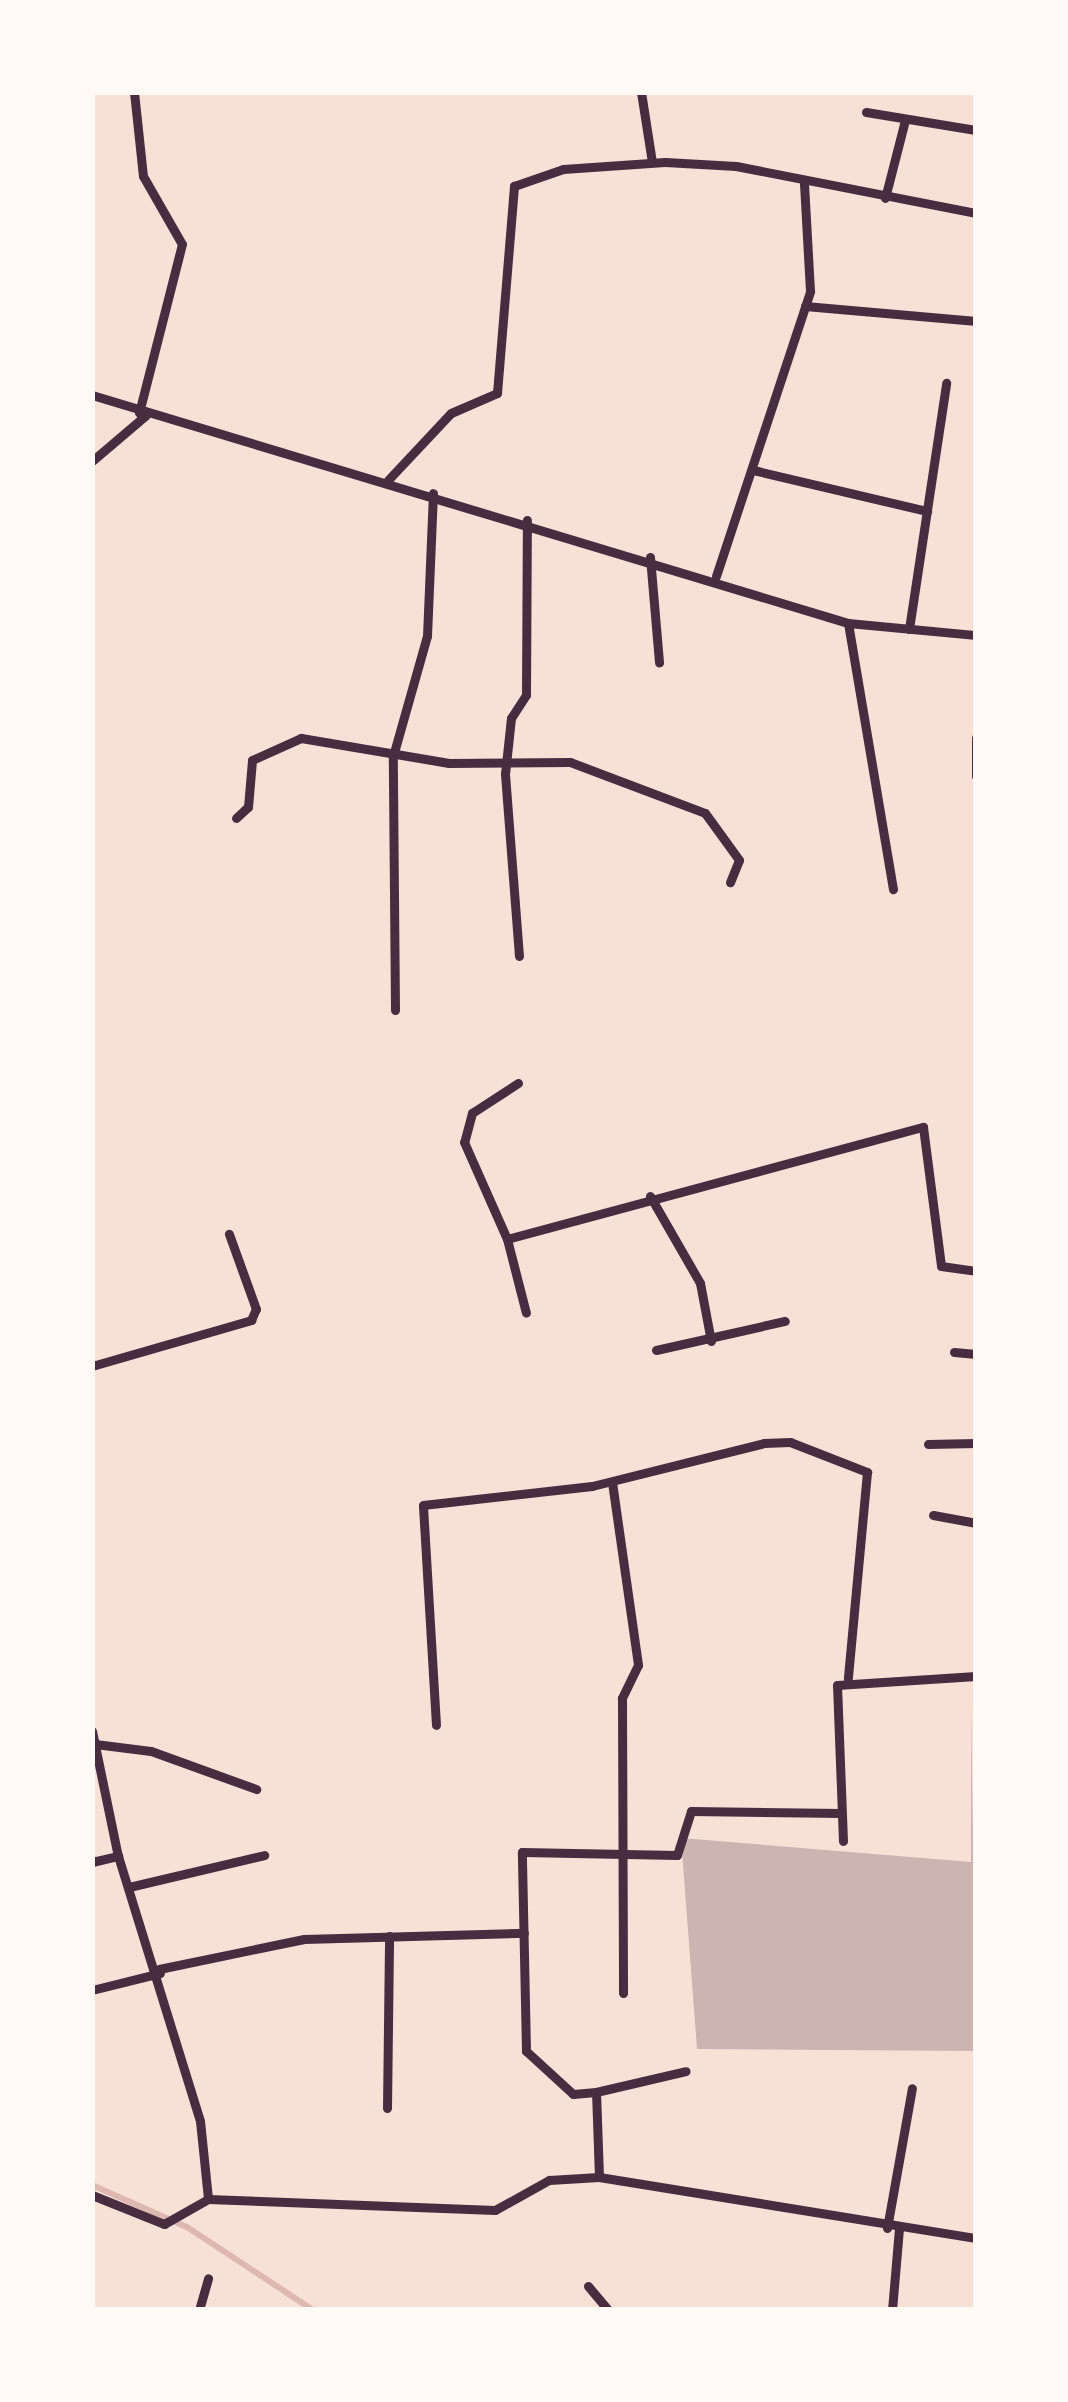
<!DOCTYPE html>
<html>
<head>
<meta charset="utf-8">
<style>
	body { margin:0 }
	#map { position:relative; width:1068px; height:2402px; overflow:hidden; background:#f7e1d7; font-family:Figtree,sans-serif }
	div>[style] { position:absolute }
	[style*='--x'] { left:calc(var(--x)*1px); top:calc(var(--y)*1px); width:calc(var(--w)*1px); rotate:calc(var(--a)*1deg) }
	.stream>* { height:6px; margin:-3px; padding:0 3px; transform-origin:3px; border-radius:3px; background:#dcb8b0 }
	.building>* { inset:0; background:#ccb4b1 }
	.minor>* { height:9px; margin:-4.5px; padding:0 4.5px; transform-origin:4.5px; border-radius:4.5px; background:#4a2c40 }
	span { translate:-50% -50%; white-space:nowrap; text-align:center; line-height:1.15; -webkit-text-stroke:8px #fffaf5; paint-order:stroke }
	.frame { position:absolute; inset:0; border:95px solid #fffaf5; pointer-events:none }
</style>
</head>
<body>
<div id="map">
	<div class="stream">
		<i style="--x:92;--y:2185;--w:104;--a:23.9"></i>
		<i style="--x:187;--y:2227;--w:151;--a:33.4"></i>
	</div>
	<div class="building">
		<i style="clip-path:polygon(971px 1704px,976px 2051px,697px 2049px,681px 1838px,971px 1862px)"></i>
	</div>
	<div class="minor">
		<i style="--x:134;--y:92;--w:84;--a:83.9"></i>
		<i style="--x:143;--y:176;--w:78;--a:60.2"></i>
		<i style="--x:182;--y:244;--w:174;--a:104.3"></i>
		<i style="--x:641;--y:92;--w:71;--a:81.1"></i>
		<i style="--x:866;--y:112;--w:111;--a:9.3"></i>
		<i style="--x:885;--y:198;--w:81;--a:-75.6"></i>
		<i style="--x:805;--y:306;--w:172;--a:5"></i>
		<i style="--x:92;--y:395;--w:790;--a:16.78"></i>
		<i style="--x:848;--y:623;--w:129;--a:5.4"></i>
		<i style="--x:92;--y:461;--w:71;--a:-40.4"></i>
		<i style="--x:753;--y:470;--w:179;--a:13.3"></i>
		<i style="--x:388;--y:480;--w:92;--a:-46.8"></i>
		<i style="--x:451;--y:413;--w:50;--a:-23.5"></i>
		<i style="--x:497;--y:393;--w:208;--a:-85.3"></i>
		<i style="--x:514;--y:186;--w:52;--a:-19.1"></i>
		<i style="--x:563;--y:169;--w:102;--a:-3.9"></i>
		<i style="--x:665;--y:162;--w:71;--a:3.2"></i>
		<i style="--x:736;--y:166;--w:245;--a:11.1"></i>
		<i style="--x:650;--y:557;--w:106;--a:85.1"></i>
		<i style="--x:716;--y:576;--w:300;--a:-71.7"></i>
		<i style="--x:810;--y:291;--w:109;--a:-93.2"></i>
		<i style="--x:848;--y:623;--w:270;--a:80.4"></i>
		<i style="--x:909;--y:629;--w:249;--a:-81.4"></i>
		<i style="--x:976;--y:738;--w:38;--a:90"></i>
		<i style="--x:236;--y:818;--w:16;--a:-43"></i>
		<i style="--x:248;--y:807;--w:47;--a:-85.1"></i>
		<i style="--x:252;--y:760;--w:54;--a:-24.2"></i>
		<i style="--x:301;--y:738;--w:150;--a:9.6"></i>
		<i style="--x:449;--y:763;--w:121;--a:-0.5"></i>
		<i style="--x:570;--y:762;--w:144;--a:20.7"></i>
		<i style="--x:705;--y:813;--w:58;--a:54.1"></i>
		<i style="--x:739;--y:860;--w:24;--a:112"></i>
		<i style="--x:519;--y:956;--w:183;--a:-94.4"></i>
		<i style="--x:505;--y:774;--w:56;--a:-83.9"></i>
		<i style="--x:511;--y:718;--w:27;--a:-57"></i>
		<i style="--x:526;--y:695;--w:175;--a:-89.7"></i>
		<i style="--x:395;--y:1010;--w:254;--a:-90.5"></i>
		<i style="--x:393;--y:756;--w:125;--a:-74.2"></i>
		<i style="--x:427;--y:636;--w:143;--a:-87.6"></i>
		<i style="--x:518;--y:1083;--w:55;--a:146.9"></i>
		<i style="--x:472;--y:1113;--w:30;--a:105"></i>
		<i style="--x:464;--y:1142;--w:106;--a:66.1"></i>
		<i style="--x:507;--y:1239;--w:76;--a:75.6"></i>
		<i style="--x:650;--y:1196;--w:100;--a:60.1"></i>
		<i style="--x:700;--y:1283;--w:59;--a:79.3"></i>
		<i style="--x:507;--y:1239;--w:431;--a:-15.1"></i>
		<i style="--x:923;--y:1127;--w:140;--a:82.6"></i>
		<i style="--x:941;--y:1266;--w:35;--a:8"></i>
		<i style="--x:656;--y:1350;--w:132;--a:-12.7"></i>
		<i style="--x:954;--y:1352;--w:22;--a:5"></i>
		<i style="--x:92;--y:1366;--w:166;--a:-16.1"></i>
		<i style="--x:251;--y:1320;--w:12;--a:-66"></i>
		<i style="--x:256;--y:1309;--w:80;--a:-109.8"></i>
		<i style="--x:928;--y:1444;--w:48;--a:-1.2"></i>
		<i style="--x:612;--y:1482;--w:185;--a:81.9"></i>
		<i style="--x:638;--y:1665;--w:37;--a:116"></i>
		<i style="--x:622;--y:1698;--w:295;--a:89.8"></i>
		<i style="--x:933;--y:1515;--w:44;--a:10.5"></i>
		<i style="--x:436;--y:1725;--w:220;--a:-93.4"></i>
		<i style="--x:423;--y:1505;--w:170;--a:-6.4"></i>
		<i style="--x:592;--y:1486;--w:177;--a:-14"></i>
		<i style="--x:764;--y:1443;--w:26;--a:-2"></i>
		<i style="--x:790;--y:1442;--w:83;--a:21.3"></i>
		<i style="--x:867;--y:1472;--w:207;--a:95.3"></i>
		<i style="--x:92;--y:1731;--w:128;--a:78.3"></i>
		<i style="--x:118;--y:1856;--w:277;--a:72.8"></i>
		<i style="--x:200;--y:2121;--w:78;--a:84.1"></i>
		<i style="--x:208;--y:2199;--w:287;--a:2.2"></i>
		<i style="--x:495;--y:2210;--w:62;--a:-29.1"></i>
		<i style="--x:549;--y:2180;--w:50;--a:-3.4"></i>
		<i style="--x:599;--y:2177;--w:382;--a:9.2"></i>
		<i style="--x:95;--y:1744;--w:56;--a:7.1"></i>
		<i style="--x:151;--y:1751;--w:112;--a:19.9"></i>
		<i style="--x:843;--y:1841;--w:156;--a:-92.2"></i>
		<i style="--x:837;--y:1685;--w:139;--a:-3.7"></i>
		<i style="--x:92;--y:1862;--w:27;--a:-13"></i>
		<i style="--x:129;--y:1887;--w:139;--a:-13.3"></i>
		<i style="--x:159;--y:1969;--w:148;--a:-11.7"></i>
		<i style="--x:304;--y:1939;--w:220;--a:-1.6"></i>
		<i style="--x:92;--y:1990;--w:70;--a:-14"></i>
		<i style="--x:596;--y:2092;--w:92;--a:-13.1"></i>
		<i style="--x:387;--y:2108;--w:172;--a:-89.3"></i>
		<i style="--x:599;--y:2177;--w:85;--a:-92"></i>
		<i style="--x:596;--y:2092;--w:23;--a:175"></i>
		<i style="--x:573;--y:2094;--w:64;--a:-137.5"></i>
		<i style="--x:526;--y:2051;--w:199;--a:-91.2"></i>
		<i style="--x:522;--y:1852;--w:155;--a:1.1"></i>
		<i style="--x:677;--y:1855;--w:46;--a:-72.3"></i>
		<i style="--x:691;--y:1811;--w:150;--a:0.8"></i>
		<i style="--x:92;--y:2195;--w:78;--a:21.9"></i>
		<i style="--x:164;--y:2224;--w:51;--a:-29.6"></i>
		<i style="--x:887;--y:2228;--w:142;--a:-79.9"></i>
		<i style="--x:588;--y:2286;--w:31;--a:50"></i>
		<i style="--x:199;--y:2310;--w:33;--a:-74"></i>
		<i style="--x:892;--y:2310;--w:81;--a:-85.1"></i>
	</div>
	<div class="frame"></div>
</div>
</body>
</html>
